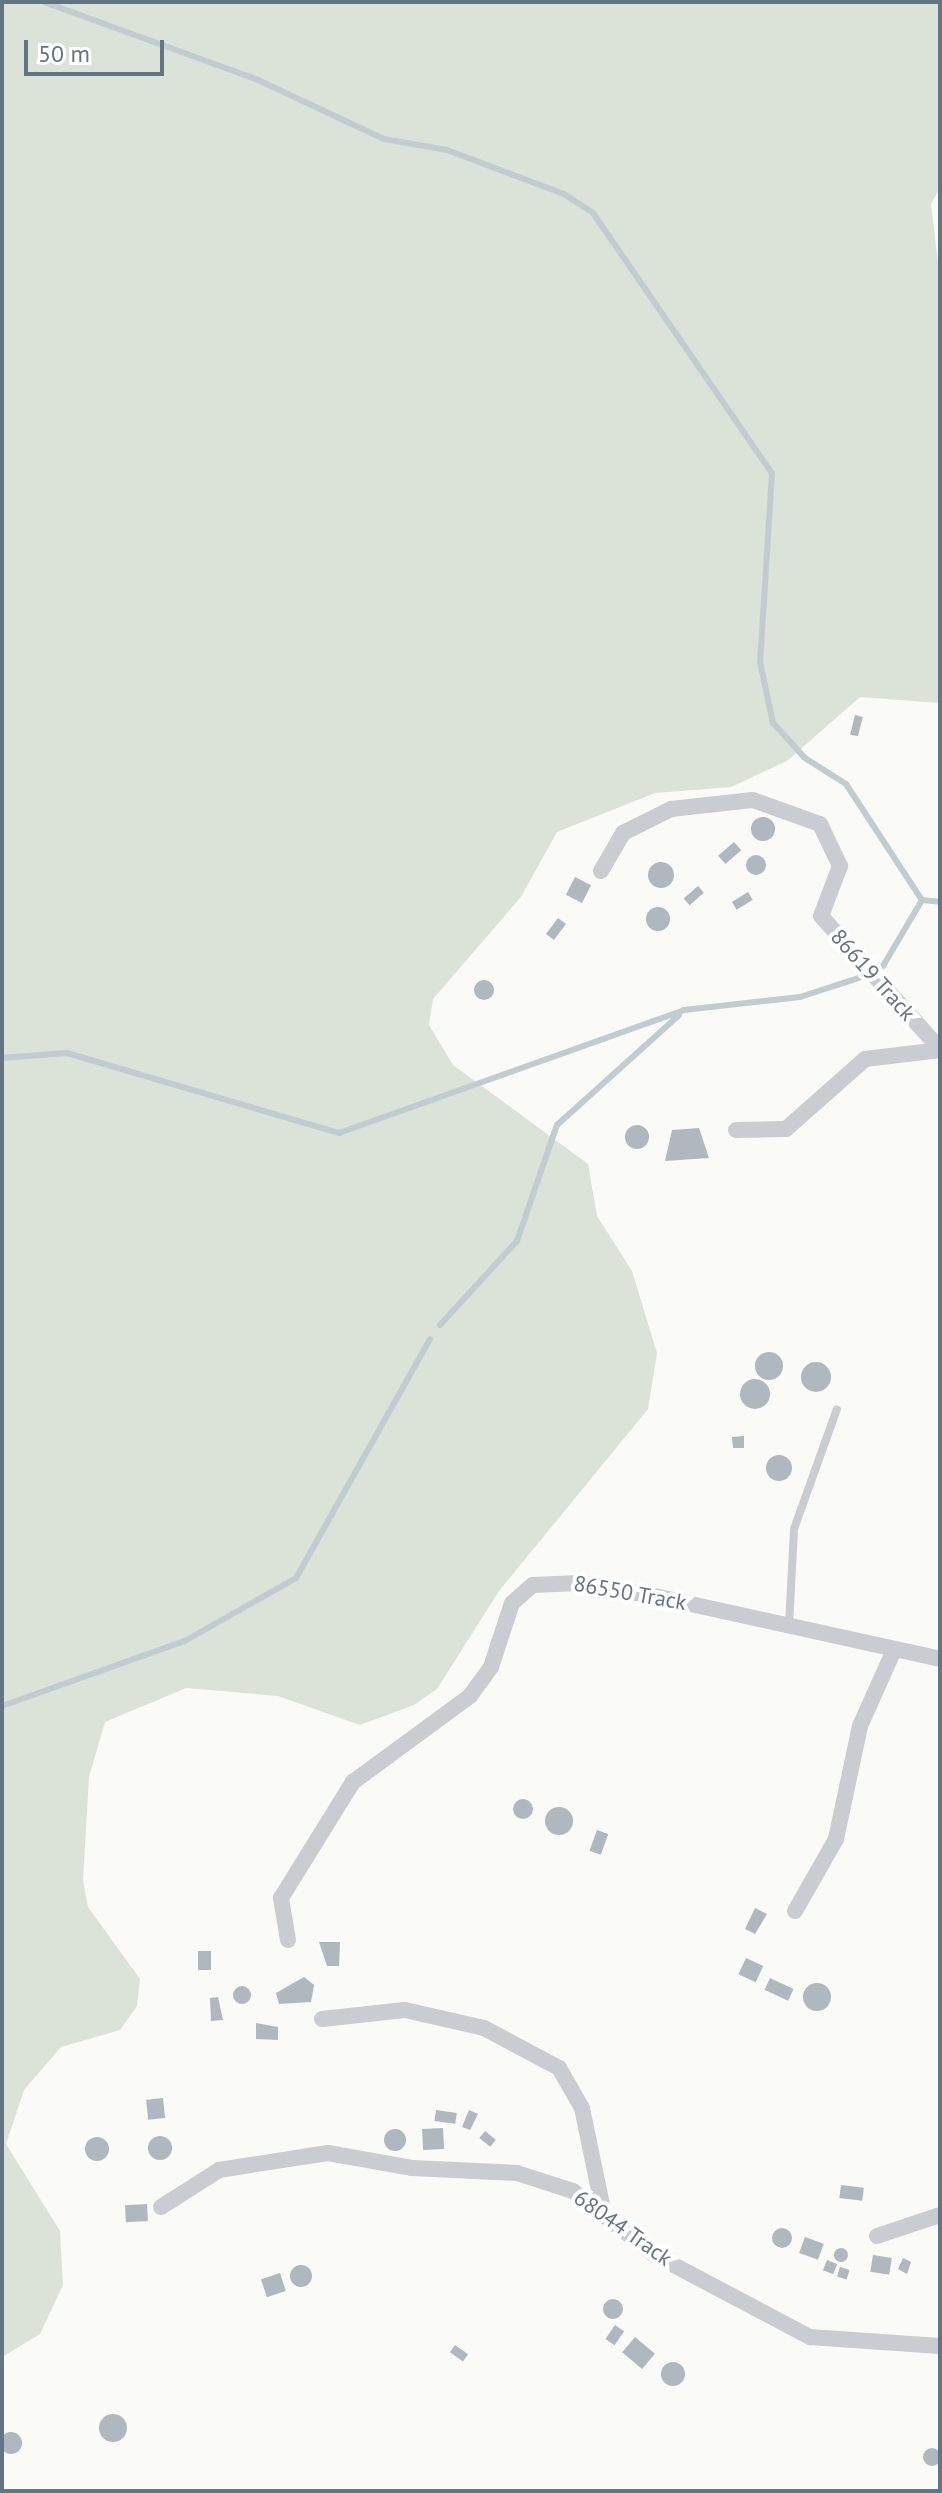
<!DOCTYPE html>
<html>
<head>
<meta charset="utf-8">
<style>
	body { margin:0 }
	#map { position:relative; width:942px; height:2493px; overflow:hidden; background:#fafaf7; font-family:"PT Sans",sans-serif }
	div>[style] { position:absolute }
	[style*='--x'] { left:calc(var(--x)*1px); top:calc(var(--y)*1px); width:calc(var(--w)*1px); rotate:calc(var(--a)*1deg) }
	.green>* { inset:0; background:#dbe2d8 }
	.stream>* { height:6px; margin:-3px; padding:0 3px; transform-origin:3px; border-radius:3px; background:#c1ccd1 }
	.building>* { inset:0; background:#afb8bf; transform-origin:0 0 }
	.round { border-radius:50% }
	.service>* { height:8px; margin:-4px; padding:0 4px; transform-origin:4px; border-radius:4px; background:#c9cdd1 }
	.minor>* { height:16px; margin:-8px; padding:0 8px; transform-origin:8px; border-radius:8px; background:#c9cdd1 }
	span { translate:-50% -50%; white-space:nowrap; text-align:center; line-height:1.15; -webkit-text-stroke:8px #fff; paint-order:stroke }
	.street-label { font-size:22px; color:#627485 }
	.frame { position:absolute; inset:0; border:4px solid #627485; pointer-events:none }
	.scale { position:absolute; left:24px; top:40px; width:140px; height:36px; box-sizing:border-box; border:4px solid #627485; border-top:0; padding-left:10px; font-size:24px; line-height:28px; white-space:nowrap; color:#627485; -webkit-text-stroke:6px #fff; paint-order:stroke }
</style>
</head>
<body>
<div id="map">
	<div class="green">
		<i style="clip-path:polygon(2px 2px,940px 2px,940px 187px,931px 204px,940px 280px,940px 703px,860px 697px,787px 761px,731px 787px,655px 793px,557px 832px,521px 897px,433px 999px,429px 1025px,453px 1065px,588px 1164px,597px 1216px,632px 1271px,657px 1353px,648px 1409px,499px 1591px,437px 1689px,414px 1705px,360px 1725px,278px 1696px,186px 1688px,105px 1722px,89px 1777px,83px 1880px,88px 1907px,140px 1979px,137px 2006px,120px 2030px,61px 2047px,24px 2090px,6px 2144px,60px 2231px,63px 2285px,40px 2334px,2px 2357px)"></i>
	</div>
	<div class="stream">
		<i style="--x:44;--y:2;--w:228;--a:20"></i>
		<i style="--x:258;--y:80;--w:139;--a:25.1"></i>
		<i style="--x:384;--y:139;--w:64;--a:9.9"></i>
		<i style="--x:447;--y:150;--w:125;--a:20.6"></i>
		<i style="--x:564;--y:194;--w:35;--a:33"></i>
		<i style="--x:593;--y:213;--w:316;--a:55.5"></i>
		<i style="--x:772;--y:473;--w:189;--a:93.6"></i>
		<i style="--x:760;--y:662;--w:62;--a:78"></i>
		<i style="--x:773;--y:723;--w:47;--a:47.6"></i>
		<i style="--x:805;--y:758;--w:49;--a:32.4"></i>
		<i style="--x:846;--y:784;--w:139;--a:56.8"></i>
		<i style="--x:883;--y:966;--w:77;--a:-59.4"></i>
		<i style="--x:922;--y:900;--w:18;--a:6"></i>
		<i style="--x:2;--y:1058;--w:65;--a:-4.4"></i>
		<i style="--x:67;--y:1053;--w:284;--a:16.4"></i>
		<i style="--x:339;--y:1133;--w:366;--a:-19.6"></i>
		<i style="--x:684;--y:1010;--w:117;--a:-6.4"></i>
		<i style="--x:800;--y:997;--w:62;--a:-17.9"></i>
		<i style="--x:440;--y:1325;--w:114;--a:-47.5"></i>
		<i style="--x:517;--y:1241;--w:123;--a:-71"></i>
		<i style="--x:557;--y:1125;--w:164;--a:-42"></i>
		<i style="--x:2;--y:1706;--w:194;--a:-19.6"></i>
		<i style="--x:185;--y:1641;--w:128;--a:-29.6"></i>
		<i style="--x:296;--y:1578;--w:274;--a:-60.7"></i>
	</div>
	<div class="building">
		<i style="left:855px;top:715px;width:8px;height:20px;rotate:14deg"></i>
		<i class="round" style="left:751px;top:817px;width:24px;height:24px"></i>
		<i style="left:734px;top:842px;width:11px;height:21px;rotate:49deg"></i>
		<i class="round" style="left:746px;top:855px;width:20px;height:20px"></i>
		<i class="round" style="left:648px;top:862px;width:26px;height:26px"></i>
		<i style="left:575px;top:877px;width:18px;height:20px;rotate:27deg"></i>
		<i style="left:698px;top:886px;width:9px;height:19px;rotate:49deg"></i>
		<i style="left:748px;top:892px;width:9px;height:19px;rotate:58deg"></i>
		<i class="round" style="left:646px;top:907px;width:24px;height:24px"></i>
		<i style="left:558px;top:918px;width:10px;height:20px;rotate:37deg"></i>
		<i class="round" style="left:474px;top:980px;width:20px;height:20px"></i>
		<i class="round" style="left:625px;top:1125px;width:24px;height:24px"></i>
		<i style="clip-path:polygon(699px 1128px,709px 1158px,665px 1161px,672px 1130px)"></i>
		<i class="round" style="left:755px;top:1352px;width:28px;height:28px"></i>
		<i class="round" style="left:801px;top:1362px;width:30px;height:30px"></i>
		<i class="round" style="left:740px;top:1379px;width:30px;height:30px"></i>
		<i style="clip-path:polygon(744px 1436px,744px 1448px,733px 1448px,732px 1437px)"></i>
		<i class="round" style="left:766px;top:1455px;width:26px;height:26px"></i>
		<i class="round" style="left:513px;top:1799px;width:20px;height:20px"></i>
		<i class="round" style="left:545px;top:1807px;width:28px;height:28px"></i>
		<i style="left:597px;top:1830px;width:12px;height:22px;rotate:20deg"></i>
		<i style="clip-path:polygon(755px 1908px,767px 1914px,755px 1934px,745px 1929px)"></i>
		<i style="clip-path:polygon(319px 1942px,340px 1942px,339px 1966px,327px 1966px)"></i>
		<i style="left:198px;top:1951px;width:13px;height:19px"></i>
		<i style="left:746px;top:1958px;width:19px;height:18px;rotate:25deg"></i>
		<i style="clip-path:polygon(304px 1977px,314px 1985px,311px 2002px,279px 2004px,276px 1993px)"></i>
		<i style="left:770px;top:1978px;width:26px;height:13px;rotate:25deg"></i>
		<i class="round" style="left:803px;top:1983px;width:28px;height:28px"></i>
		<i class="round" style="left:233px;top:1986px;width:18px;height:18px"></i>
		<i style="clip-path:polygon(218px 1997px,223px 2020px,211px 2021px,210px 1998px)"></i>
		<i style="clip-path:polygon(256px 2023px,278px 2027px,278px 2040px,256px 2039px)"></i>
		<i style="left:163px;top:2098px;width:20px;height:17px;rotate:84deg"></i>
		<i style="left:436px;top:2110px;width:21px;height:11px;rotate:8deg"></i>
		<i style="clip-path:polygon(469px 2110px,478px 2114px,470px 2130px,462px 2127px)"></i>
		<i style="left:443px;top:2128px;width:21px;height:21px;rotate:87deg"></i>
		<i class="round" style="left:384px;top:2129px;width:22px;height:22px"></i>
		<i style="left:485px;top:2131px;width:14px;height:9px;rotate:39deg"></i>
		<i class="round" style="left:148px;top:2136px;width:24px;height:24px"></i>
		<i class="round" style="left:85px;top:2137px;width:24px;height:24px"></i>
		<i style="left:841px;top:2185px;width:23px;height:13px;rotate:7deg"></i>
		<i style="left:147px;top:2204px;width:17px;height:22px;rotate:87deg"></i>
		<i class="round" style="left:772px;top:2228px;width:20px;height:20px"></i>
		<i style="left:805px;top:2237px;width:20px;height:17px;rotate:20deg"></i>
		<i class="round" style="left:834px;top:2248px;width:14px;height:14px"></i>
		<i style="left:873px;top:2255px;width:19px;height:17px;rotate:9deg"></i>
		<i style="clip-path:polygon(903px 2258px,911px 2262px,907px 2274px,898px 2269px)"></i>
		<i style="left:827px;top:2260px;width:11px;height:11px;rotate:22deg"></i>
		<i class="round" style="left:290px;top:2265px;width:22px;height:22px"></i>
		<i style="left:840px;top:2267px;width:10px;height:10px;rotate:17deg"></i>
		<i style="left:280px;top:2273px;width:19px;height:20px;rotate:72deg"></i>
		<i class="round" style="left:603px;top:2299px;width:20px;height:20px"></i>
		<i style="left:615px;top:2325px;width:11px;height:17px;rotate:34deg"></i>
		<i style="left:635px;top:2337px;width:26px;height:20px;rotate:40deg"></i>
		<i style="left:455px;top:2345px;width:16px;height:9px;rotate:35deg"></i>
		<i class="round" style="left:661px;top:2362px;width:24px;height:24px"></i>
		<i class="round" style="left:99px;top:2414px;width:28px;height:28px"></i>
		<i class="round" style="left:0;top:2432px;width:22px;height:22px"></i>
		<i class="round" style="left:923px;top:2448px;width:18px;height:18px"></i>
	</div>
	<div class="service">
		<i style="--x:789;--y:1625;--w:96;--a:-87"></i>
		<i style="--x:794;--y:1529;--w:127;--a:-70.3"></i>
	</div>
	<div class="minor">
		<i style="--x:601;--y:871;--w:44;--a:-59.9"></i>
		<i style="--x:623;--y:833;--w:54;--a:-26.6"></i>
		<i style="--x:671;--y:809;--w:82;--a:-6.3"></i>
		<i style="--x:753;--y:800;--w:71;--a:19.7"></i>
		<i style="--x:820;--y:824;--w:47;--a:64.5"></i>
		<i style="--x:840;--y:866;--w:53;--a:110.8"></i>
		<i style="--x:821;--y:916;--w:178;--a:48.2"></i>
		<i style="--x:736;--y:1130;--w:50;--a:-1.1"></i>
		<i style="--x:786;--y:1129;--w:106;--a:-41.5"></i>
		<i style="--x:865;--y:1059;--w:76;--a:-6.8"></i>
		<i style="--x:795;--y:1911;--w:83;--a:-60.3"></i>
		<i style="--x:836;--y:1839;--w:116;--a:-78"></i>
		<i style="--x:860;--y:1726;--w:83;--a:-65.9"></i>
		<i style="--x:288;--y:1940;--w:43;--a:-99.5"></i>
		<i style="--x:281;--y:1898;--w:137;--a:-58.2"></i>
		<i style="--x:353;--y:1782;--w:145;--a:-36.3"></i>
		<i style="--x:470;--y:1696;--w:36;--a:-54"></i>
		<i style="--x:491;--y:1667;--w:67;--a:-71.8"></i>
		<i style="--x:512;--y:1603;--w:28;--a:-41"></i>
		<i style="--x:533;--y:1585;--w:46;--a:-2.5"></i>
		<i style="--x:579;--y:1583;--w:81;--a:9.9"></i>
		<i style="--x:659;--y:1597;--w:288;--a:12.4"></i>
		<i style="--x:322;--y:2019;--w:83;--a:-6.2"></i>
		<i style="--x:405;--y:2010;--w:81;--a:12.8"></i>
		<i style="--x:484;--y:2028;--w:85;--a:28.1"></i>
		<i style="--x:559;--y:2068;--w:46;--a:60.1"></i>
		<i style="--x:582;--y:2108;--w:108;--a:78.3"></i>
		<i style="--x:161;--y:2207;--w:69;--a:-32.5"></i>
		<i style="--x:219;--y:2170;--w:110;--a:-8.9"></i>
		<i style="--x:328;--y:2153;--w:85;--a:10.1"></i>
		<i style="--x:412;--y:2168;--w:105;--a:2.7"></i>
		<i style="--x:517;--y:2173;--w:59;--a:17.8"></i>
		<i style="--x:573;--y:2191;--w:102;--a:38.2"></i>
		<i style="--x:653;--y:2254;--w:178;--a:27.9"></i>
		<i style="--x:810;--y:2337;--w:130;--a:4"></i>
		<i style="--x:877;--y:2236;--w:66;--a:-18.4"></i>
	</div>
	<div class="street-label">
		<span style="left:873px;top:975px;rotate:48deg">86619 Track</span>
		<span style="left:630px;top:1593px;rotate:10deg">86550 Track</span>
		<span style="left:623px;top:2228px;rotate:35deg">68044 Track</span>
	</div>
	<div class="frame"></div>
	<div class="scale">50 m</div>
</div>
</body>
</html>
